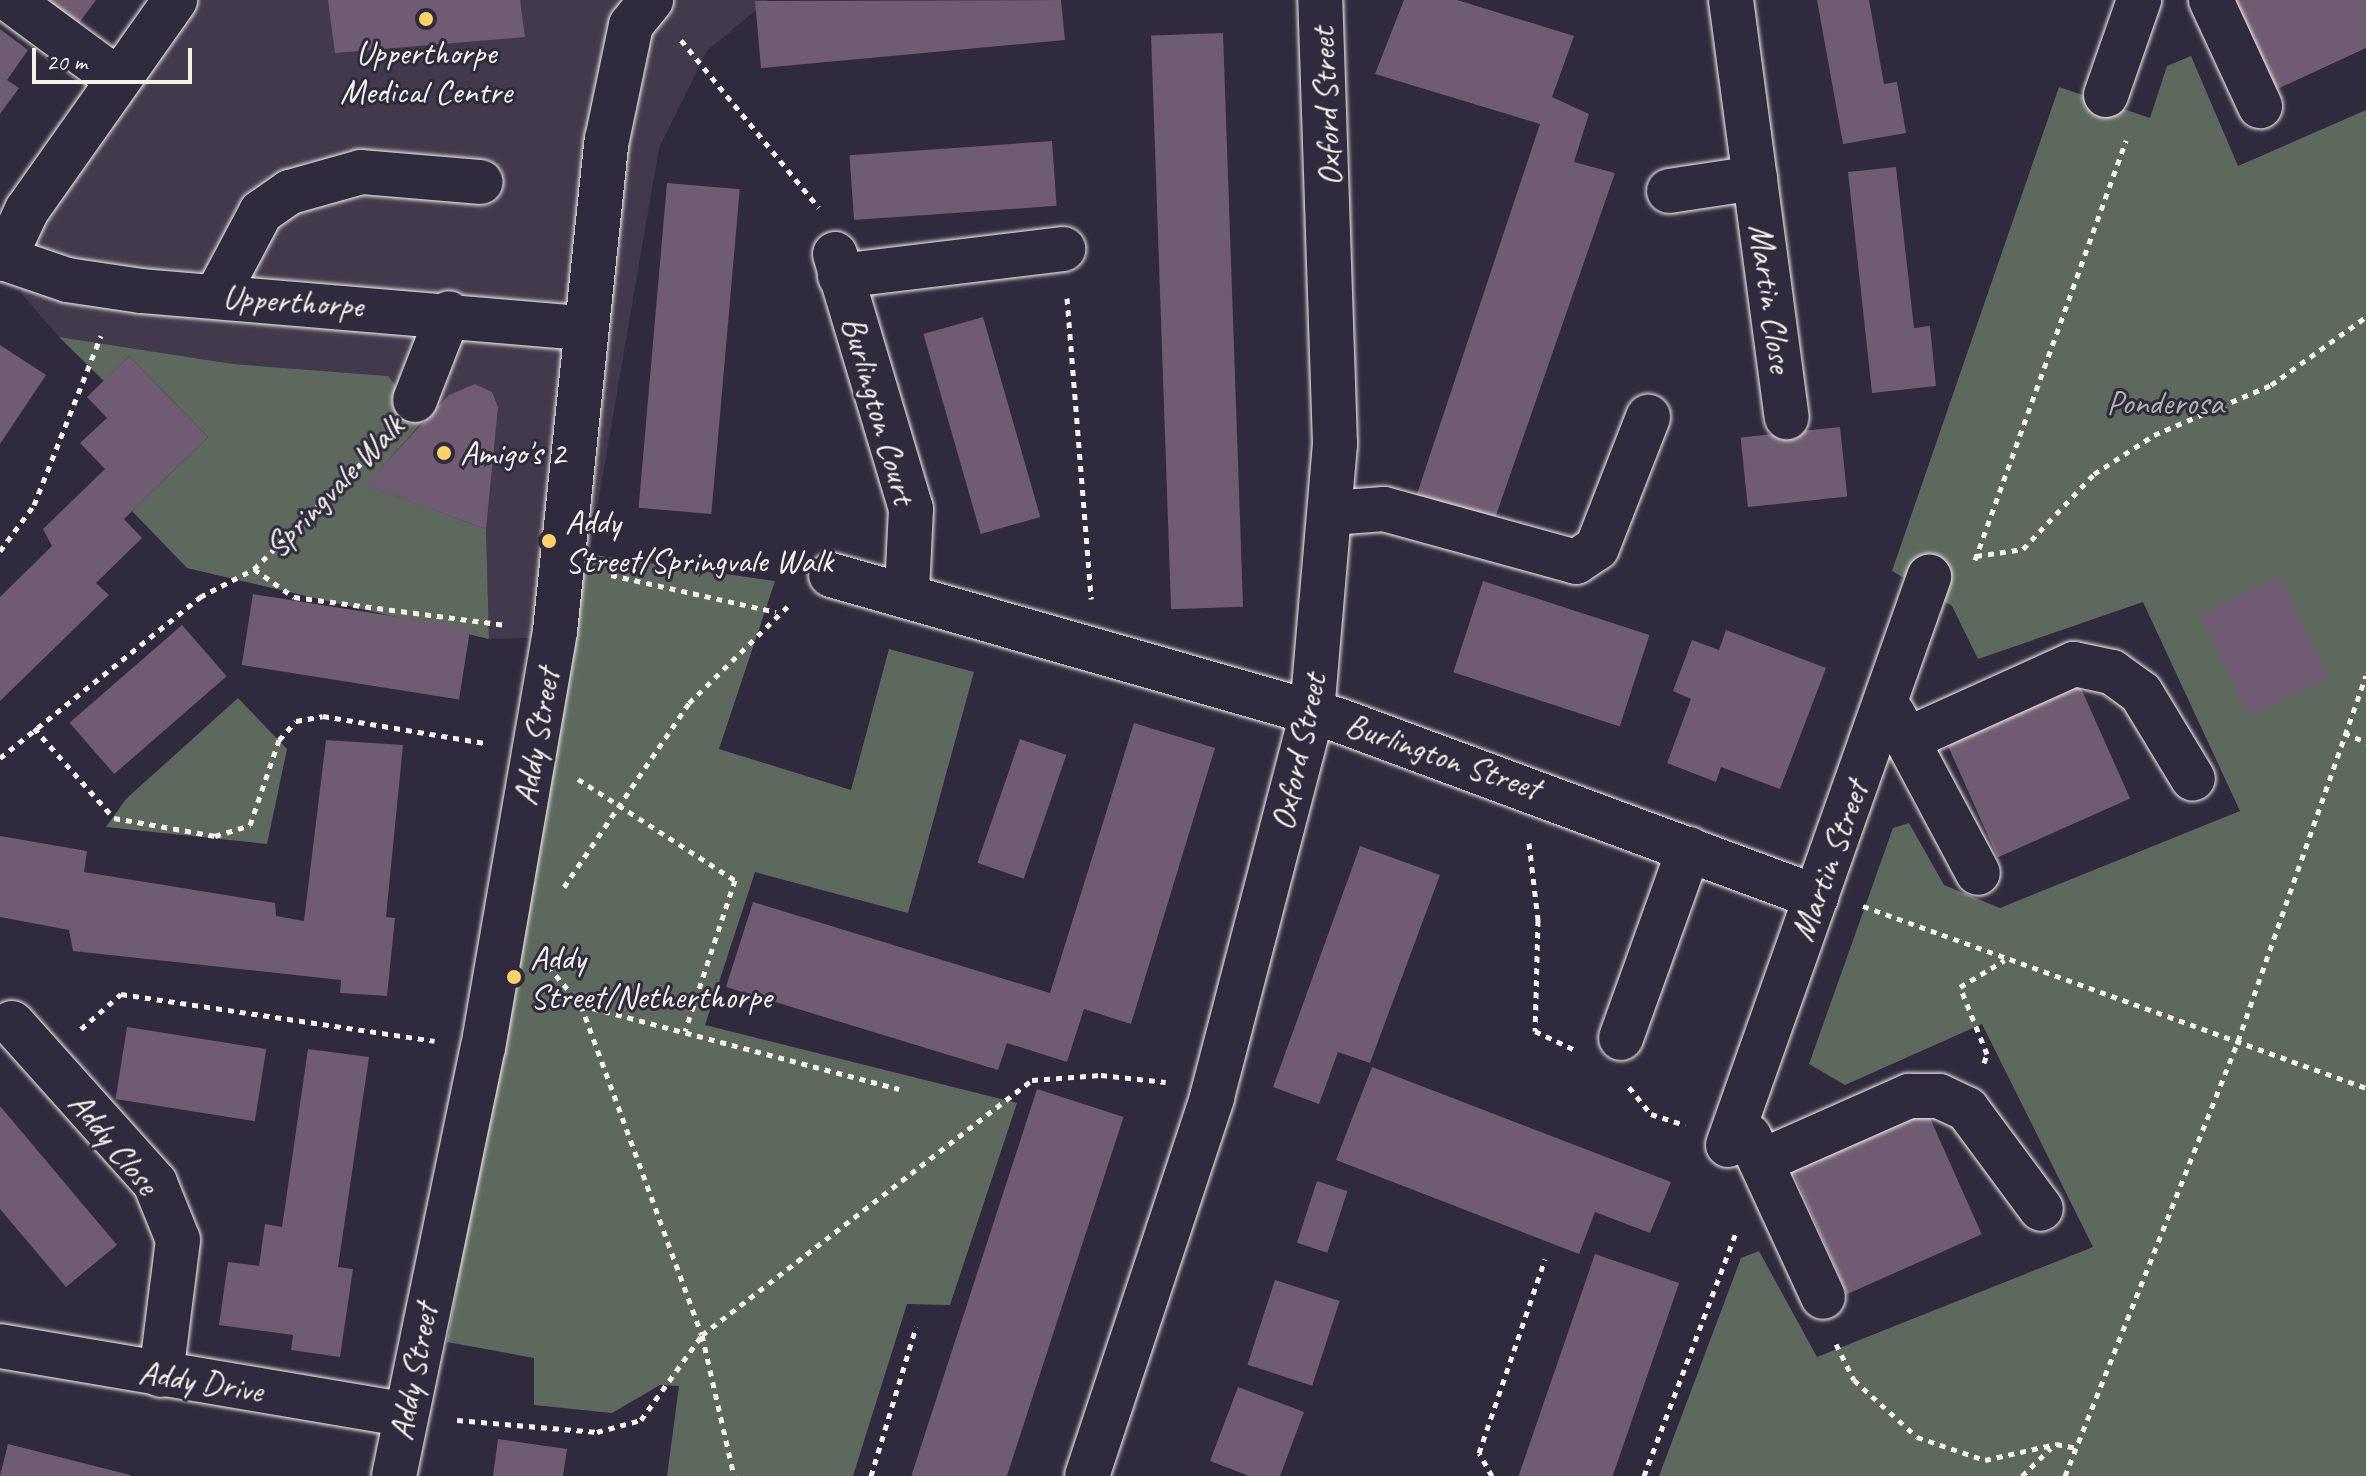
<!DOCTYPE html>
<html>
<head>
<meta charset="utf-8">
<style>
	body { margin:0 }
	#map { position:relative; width:2366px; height:1476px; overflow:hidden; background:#2f2a3d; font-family:Caveat,sans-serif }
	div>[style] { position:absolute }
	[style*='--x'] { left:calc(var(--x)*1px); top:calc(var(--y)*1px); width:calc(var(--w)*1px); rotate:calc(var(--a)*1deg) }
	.built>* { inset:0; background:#42394d }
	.green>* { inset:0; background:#5e695e }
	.building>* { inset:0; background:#6f5b72; transform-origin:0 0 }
	.path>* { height:5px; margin-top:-2.5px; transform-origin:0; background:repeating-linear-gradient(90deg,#f4f1e8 0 6px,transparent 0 12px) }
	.roads { filter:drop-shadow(0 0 2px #f4f1e8) drop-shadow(0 0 2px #f4f1e8) }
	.minor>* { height:44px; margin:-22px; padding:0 22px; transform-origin:22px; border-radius:22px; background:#2f2a3d }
	.dots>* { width:22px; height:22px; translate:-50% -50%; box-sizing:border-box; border:4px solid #2f2a3d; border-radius:50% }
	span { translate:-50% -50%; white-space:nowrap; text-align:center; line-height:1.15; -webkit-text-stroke:6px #2f2a3d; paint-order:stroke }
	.poi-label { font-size:34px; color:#f4f1e8 }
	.left { translate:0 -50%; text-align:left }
	.street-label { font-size:34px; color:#f4f1e8 }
	.park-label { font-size:34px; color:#b0b4aa }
	.scale { position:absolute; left:32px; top:48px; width:160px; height:36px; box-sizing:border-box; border:4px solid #f4f1e8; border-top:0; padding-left:10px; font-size:24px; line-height:28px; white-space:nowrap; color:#f4f1e8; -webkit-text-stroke:6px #2f2a3d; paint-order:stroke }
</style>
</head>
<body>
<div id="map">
	<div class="built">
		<i style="clip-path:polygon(193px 0,768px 0,707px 51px,659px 148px,575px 637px,489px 639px,486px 529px,365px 485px,388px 376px,233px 364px,59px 337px,21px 293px,28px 228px)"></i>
	</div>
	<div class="green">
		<i style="clip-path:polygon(2191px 56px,2238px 166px,2366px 110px,2366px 1476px,1659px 1476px,1741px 1258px,1759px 1251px,1817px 1357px,2093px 1247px,1982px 1024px,1845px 1085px,1809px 1064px,1893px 828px,1909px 823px,1944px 885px,2000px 908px,2240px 811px,2143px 602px,1978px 659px,1952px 606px,1892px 571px,2059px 87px,2150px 118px,2167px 66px)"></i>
		<i style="clip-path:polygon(59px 337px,233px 364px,388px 376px,423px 421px,366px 485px,486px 529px,489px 639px,187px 568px,132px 511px,208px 437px,129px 356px,104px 381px)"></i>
		<i style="clip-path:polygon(587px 554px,775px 581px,719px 749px,851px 790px,889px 649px,974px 672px,908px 913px,755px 872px,705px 1025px,1017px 1103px,950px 1305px,907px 1304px,853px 1476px,667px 1476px,679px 1386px,660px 1385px,612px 1413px,534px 1405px,534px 1358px,447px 1342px)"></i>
		<i style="clip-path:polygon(238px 698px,287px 749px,267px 844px,106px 827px,126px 799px)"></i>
	</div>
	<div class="building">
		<i style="clip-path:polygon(46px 0,96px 0,79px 23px)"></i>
		<i style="clip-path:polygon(328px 0,520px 0,525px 37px,335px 53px)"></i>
		<i style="clip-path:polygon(1061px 0,1065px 40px,761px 68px,755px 1px)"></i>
		<i style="clip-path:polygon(1404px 0,1457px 0,1574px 36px,1552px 97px,1589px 114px,1574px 162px,1615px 173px,1492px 527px,1415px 500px,1540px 124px,1375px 74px)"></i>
		<i style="clip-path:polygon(1817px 0,1869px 0,1884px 84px,1897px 82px,1906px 133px,1843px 144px)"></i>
		<i style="clip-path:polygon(2234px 0,2366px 0,2366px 48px,2275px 90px)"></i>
		<i style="clip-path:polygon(0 29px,28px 50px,7px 80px,19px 88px,0 114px)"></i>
		<i style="left:1223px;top:33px;width:574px;height:72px;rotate:88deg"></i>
		<i style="left:1052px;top:141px;width:65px;height:203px;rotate:86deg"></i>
		<i style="clip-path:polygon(1896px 167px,1914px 328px,1930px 326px,1936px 386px,1872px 393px,1848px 172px)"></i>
		<i style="left:667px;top:183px;width:73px;height:326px;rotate:5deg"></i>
		<i style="left:983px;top:317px;width:208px;height:62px;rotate:74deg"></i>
		<i style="clip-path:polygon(0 345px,46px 375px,0 444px)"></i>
		<i style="clip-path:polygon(129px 356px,208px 437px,124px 519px,142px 538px,96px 583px,109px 595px,0 701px,0 597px,52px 546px,43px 529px,105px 469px,80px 443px,107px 418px,87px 397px)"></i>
		<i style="clip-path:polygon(475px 384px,492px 392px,498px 407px,486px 529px,365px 485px,449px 395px)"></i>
		<i style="left:1840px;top:427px;width:70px;height:100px;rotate:84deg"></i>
		<i style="left:2279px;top:576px;width:112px;height:88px;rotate:64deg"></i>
		<i style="left:1483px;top:581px;width:175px;height:96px;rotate:18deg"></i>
		<i style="left:253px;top:594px;width:220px;height:72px;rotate:9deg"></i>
		<i style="left:182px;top:625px;width:68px;height:149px;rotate:49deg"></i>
		<i style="clip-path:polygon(1726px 630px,1826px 668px,1780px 789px,1721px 767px,1716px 782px,1667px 763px,1691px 699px,1673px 691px,1692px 640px,1719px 650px)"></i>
		<i style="left:2076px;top:677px;width:133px;height:145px;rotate:66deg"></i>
		<i style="clip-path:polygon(1134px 723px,1215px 748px,1131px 1024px,1084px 1009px,1067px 1062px,1007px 1043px,998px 1070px,726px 987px,753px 902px,1050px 993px)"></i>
		<i style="left:1020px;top:739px;width:49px;height:131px;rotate:19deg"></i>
		<i style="clip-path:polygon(326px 740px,403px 745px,386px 917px,395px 918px,387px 996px,340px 993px,341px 980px,73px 951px,69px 930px,0 917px,0 836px,87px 851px,84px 872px,275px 903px,276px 916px,304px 921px)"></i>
		<i style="clip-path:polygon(1360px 846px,1440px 875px,1370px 1063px,1338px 1052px,1319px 1104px,1273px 1087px)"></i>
		<i style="left:127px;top:1027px;width:141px;height:73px;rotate:9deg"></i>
		<i style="clip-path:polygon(308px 1049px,369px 1057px,338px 1267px,353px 1269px,340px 1357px,291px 1350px,293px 1335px,219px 1325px,228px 1262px,259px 1266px,265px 1224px,282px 1227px)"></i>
		<i style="clip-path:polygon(1372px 1067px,1671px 1182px,1650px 1233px,1595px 1212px,1579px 1254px,1336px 1160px)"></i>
		<i style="left:1037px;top:1089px;width:91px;height:406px;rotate:18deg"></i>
		<i style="clip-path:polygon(0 1106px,117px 1245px,66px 1287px,0 1209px)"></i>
		<i style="left:1926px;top:1109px;width:137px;height:147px;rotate:66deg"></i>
		<i style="left:1317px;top:1181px;width:32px;height:65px;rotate:18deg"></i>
		<i style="left:1595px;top:1254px;width:89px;height:235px;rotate:19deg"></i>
		<i style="left:1275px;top:1280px;width:68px;height:89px;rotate:18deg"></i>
		<i style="clip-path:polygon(1238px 1387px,1304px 1412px,1280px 1476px,1249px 1476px,1210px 1461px)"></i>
		<i style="clip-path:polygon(498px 1439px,567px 1449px,563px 1476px,493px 1476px)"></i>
		<i style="clip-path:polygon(8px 1444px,130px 1475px,130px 1476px,0 1476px)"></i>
	</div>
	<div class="path">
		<i style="--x:681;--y:40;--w:217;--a:50.6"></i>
		<i style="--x:1067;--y:298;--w:302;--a:85.4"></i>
		<i style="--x:0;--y:551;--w:57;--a:-53.5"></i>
		<i style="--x:34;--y:505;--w:182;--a:-68.4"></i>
		<i style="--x:1976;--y:556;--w:48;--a:-8.5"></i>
		<i style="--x:2023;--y:549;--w:103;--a:-46.6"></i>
		<i style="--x:2094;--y:474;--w:72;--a:-33"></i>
		<i style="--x:2154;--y:435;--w:127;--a:-23.1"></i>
		<i style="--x:2271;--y:385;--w:117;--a:-35.6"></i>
		<i style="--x:1975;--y:560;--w:446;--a:-70.2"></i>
		<i style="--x:254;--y:569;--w:49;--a:35"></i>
		<i style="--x:294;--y:597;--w:214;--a:7.5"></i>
		<i style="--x:611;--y:575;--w:169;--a:12.6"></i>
		<i style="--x:34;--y:728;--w:120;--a:48.4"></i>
		<i style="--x:114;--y:818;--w:103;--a:10.1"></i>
		<i style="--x:215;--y:836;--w:37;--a:-17"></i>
		<i style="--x:250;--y:825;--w:90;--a:-71.2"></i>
		<i style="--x:279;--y:740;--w:25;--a:-48"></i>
		<i style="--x:296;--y:721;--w:27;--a:-10"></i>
		<i style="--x:323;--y:716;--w:164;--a:9.5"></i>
		<i style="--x:2344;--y:733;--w:24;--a:22"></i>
		<i style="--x:0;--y:758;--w:257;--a:-38.8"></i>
		<i style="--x:200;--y:597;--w:61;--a:-27.4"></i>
		<i style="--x:254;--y:569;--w:185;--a:-44.6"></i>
		<i style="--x:578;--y:779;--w:187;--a:32.8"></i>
		<i style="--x:735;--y:880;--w:159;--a:108.3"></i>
		<i style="--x:1529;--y:843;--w:78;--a:83.3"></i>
		<i style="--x:1538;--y:920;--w:111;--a:91.5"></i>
		<i style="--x:1535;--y:1031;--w:42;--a:25.3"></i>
		<i style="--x:564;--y:887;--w:222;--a:-55.8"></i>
		<i style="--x:689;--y:703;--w:143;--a:-44.4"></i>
		<i style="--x:1863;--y:906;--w:535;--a:19.89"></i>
		<i style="--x:548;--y:966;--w:51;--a:49.8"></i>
		<i style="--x:581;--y:1005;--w:329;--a:14.8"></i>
		<i style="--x:581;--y:1005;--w:351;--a:69.9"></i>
		<i style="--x:702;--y:1335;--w:145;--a:77.2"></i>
		<i style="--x:81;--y:1029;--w:53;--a:-41.2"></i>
		<i style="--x:121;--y:994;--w:317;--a:8.5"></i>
		<i style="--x:1984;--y:1063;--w:9;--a:-72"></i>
		<i style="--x:1987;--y:1054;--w:72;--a:-111.9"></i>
		<i style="--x:1960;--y:987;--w:52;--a:-31"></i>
		<i style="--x:1629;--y:1087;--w:35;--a:51"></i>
		<i style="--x:1651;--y:1114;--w:36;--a:18"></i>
		<i style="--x:1836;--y:1344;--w:40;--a:63.4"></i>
		<i style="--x:1854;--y:1380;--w:85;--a:42.1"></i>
		<i style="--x:1917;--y:1437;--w:72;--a:18.7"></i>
		<i style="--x:1985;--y:1460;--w:73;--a:-12.7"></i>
		<i style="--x:2056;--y:1444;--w:20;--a:11"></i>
		<i style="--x:457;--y:1420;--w:141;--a:4.9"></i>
		<i style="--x:597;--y:1432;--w:46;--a:-15.3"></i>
		<i style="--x:641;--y:1420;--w:105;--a:-54.3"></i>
		<i style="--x:702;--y:1335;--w:417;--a:-37.7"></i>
		<i style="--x:1032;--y:1080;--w:69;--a:-4.1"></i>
		<i style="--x:1101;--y:1075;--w:65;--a:6.1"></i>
		<i style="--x:871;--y:1476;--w:156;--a:-73.2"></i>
		<i style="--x:1492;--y:1476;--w:26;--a:-119"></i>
		<i style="--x:1479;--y:1453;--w:205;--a:-71.2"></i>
		<i style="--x:1644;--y:1476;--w:263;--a:-69.3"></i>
		<i style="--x:2022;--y:1476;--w:40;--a:-44"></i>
		<i style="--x:2065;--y:1476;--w:468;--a:-68.3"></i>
		<i style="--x:2238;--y:1041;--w:387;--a:-70.7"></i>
	</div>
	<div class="roads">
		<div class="minor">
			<i style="--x:10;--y:0;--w:133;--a:36.4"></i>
			<i style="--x:1731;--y:0;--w:421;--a:82.4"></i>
			<i style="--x:2211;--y:0;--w:117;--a:65.2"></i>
			<i style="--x:2106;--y:95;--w:101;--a:-70.8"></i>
			<i style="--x:1669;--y:191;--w:87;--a:-8.6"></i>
			<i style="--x:835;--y:254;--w:266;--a:73.4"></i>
			<i style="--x:911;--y:509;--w:83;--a:92.8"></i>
			<i style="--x:0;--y:257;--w:71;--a:18.9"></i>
			<i style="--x:67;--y:280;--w:75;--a:8.5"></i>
			<i style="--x:141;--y:291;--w:445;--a:4.8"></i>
			<i style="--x:4;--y:259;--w:54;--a:-64.9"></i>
			<i style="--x:27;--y:210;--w:257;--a:-54.8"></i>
			<i style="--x:840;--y:276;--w:225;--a:-6.9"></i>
			<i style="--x:217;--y:295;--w:94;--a:-62.1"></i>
			<i style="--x:261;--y:212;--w:35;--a:-35"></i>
			<i style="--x:290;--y:192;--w:74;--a:-15.7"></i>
			<i style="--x:361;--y:172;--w:120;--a:4.8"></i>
			<i style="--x:415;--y:400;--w:93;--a:-68.7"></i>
			<i style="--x:1331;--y:513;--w:53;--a:-4.3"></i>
			<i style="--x:1384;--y:509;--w:199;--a:15.4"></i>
			<i style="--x:1576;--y:562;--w:25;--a:-34"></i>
			<i style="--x:1597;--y:548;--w:141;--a:-68.7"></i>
			<i style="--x:831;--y:575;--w:527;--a:15.96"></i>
			<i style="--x:1338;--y:720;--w:510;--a:20.32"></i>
			<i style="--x:1893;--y:714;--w:180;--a:61.9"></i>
			<i style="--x:1908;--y:739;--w:182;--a:-24.3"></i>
			<i style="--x:2074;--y:664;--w:39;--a:12"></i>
			<i style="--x:2112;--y:672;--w:36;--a:36"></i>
			<i style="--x:2141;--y:693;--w:100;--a:58.8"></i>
			<i style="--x:12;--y:1023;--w:215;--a:48.2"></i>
			<i style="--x:155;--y:1183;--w:61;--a:68"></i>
			<i style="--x:178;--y:1240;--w:136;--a:97.2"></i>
			<i style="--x:1621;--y:1038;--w:201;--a:-70.2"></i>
			<i style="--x:1749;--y:1136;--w:177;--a:65.3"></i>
			<i style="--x:1728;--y:1145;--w:603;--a:-70.51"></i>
			<i style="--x:1762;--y:1161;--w:161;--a:-23.9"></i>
			<i style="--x:1909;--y:1096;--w:30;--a:0"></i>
			<i style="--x:1939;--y:1096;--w:31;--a:25"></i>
			<i style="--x:1967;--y:1109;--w:124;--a:53.5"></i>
			<i style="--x:0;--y:1346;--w:408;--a:9.6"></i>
			<i style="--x:394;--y:1476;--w:437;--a:-78.3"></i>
			<i style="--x:483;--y:1048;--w:423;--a:-80.2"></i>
			<i style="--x:555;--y:631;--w:494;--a:-84"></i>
			<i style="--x:607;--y:140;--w:117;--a:-78.2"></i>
			<i style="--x:631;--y:25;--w:32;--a:-51"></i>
			<i style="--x:1087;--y:1476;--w:399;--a:-71.7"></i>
			<i style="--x:1212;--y:1097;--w:398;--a:-75.4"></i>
			<i style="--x:1312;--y:712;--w:269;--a:-85.1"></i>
			<i style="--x:1335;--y:444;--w:444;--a:-91.9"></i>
		</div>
	</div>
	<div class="dots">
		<i style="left:426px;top:19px;background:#ffd166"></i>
		<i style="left:444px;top:453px;background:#ffd166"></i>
		<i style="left:549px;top:541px;background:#ffd166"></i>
		<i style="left:514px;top:977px;background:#ffd166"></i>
	</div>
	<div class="poi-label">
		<span style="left:426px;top:72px">Upperthorpe<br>Medical Centre</span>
		<span class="left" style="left:460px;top:453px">Amigo's 2</span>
		<span class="left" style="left:565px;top:541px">Addy<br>Street/Springvale Walk</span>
		<span class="left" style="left:530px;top:977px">Addy<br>Street/Netherthorpe</span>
	</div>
	<div class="street-label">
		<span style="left:1326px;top:107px;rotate:-93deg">Oxford Street</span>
		<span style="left:1771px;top:298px;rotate:82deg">Martin Close</span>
		<span style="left:293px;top:301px;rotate:4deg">Upperthorpe</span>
		<span style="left:879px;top:410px;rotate:74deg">Burlington Court</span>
		<span style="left:334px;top:486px;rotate:-46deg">Springvale Walk</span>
		<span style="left:536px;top:737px;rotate:-80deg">Addy Street</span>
		<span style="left:1298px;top:752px;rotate:-78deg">Oxford Street</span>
		<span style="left:1443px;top:756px;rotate:19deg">Burlington Street</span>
		<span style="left:1829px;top:861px;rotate:-70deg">Martin Street</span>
		<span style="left:114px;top:1143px;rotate:51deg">Addy Close</span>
		<span style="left:413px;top:1372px;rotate:-79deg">Addy Street</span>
		<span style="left:201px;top:1381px;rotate:9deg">Addy Drive</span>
	</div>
	<div class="park-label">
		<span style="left:2165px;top:403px">Ponderosa</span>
	</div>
	<div class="scale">20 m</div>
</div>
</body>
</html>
